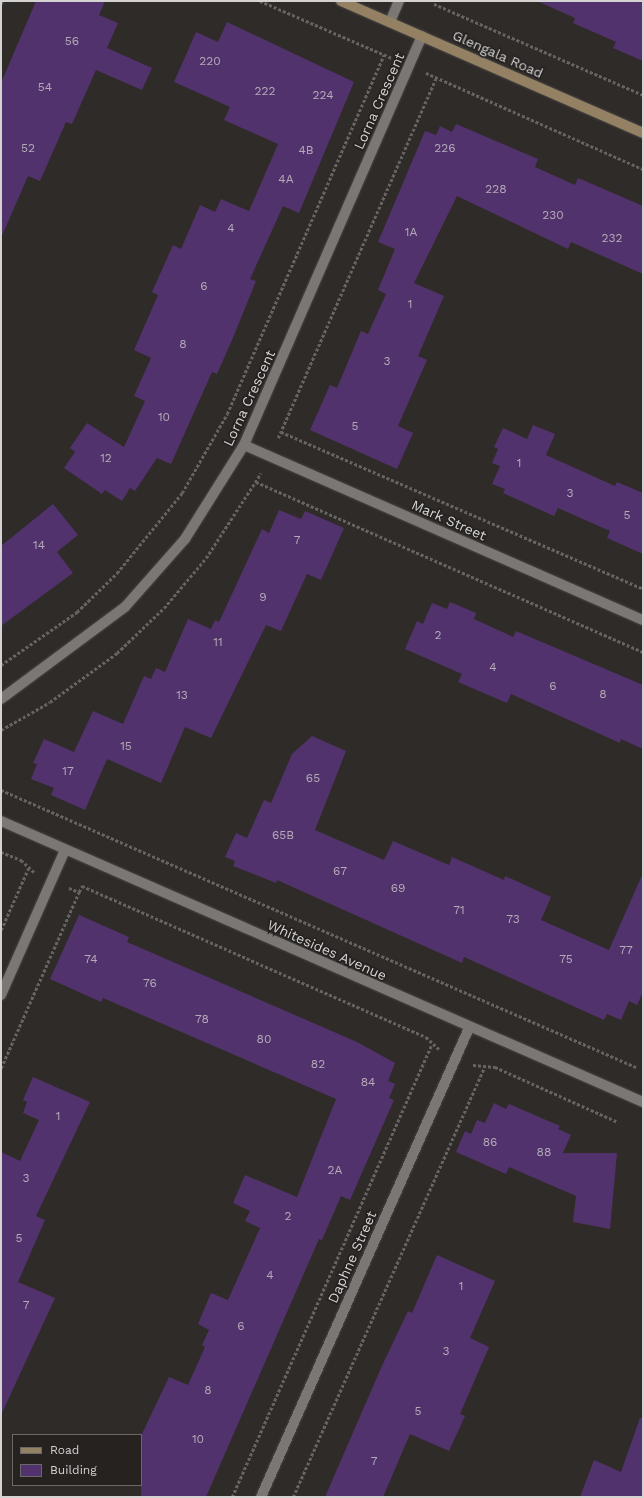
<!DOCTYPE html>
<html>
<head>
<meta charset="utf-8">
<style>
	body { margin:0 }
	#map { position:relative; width:644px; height:1498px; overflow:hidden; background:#2f2b29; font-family:"Work Sans",sans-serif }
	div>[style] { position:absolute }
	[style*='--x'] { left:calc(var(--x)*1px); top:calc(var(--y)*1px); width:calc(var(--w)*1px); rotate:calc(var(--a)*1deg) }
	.building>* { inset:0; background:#52326c }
	.path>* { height:2.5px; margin-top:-1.25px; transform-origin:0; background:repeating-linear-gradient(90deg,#666361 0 3px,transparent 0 5px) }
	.roads { filter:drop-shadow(0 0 1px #484644) drop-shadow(0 0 1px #484644) }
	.street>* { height:10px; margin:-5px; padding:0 5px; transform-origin:5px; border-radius:5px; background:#7b7775 }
	.secondary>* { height:10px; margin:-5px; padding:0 5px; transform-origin:5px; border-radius:5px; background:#948164 }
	span { translate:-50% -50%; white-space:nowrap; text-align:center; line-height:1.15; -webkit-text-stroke:3.5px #252220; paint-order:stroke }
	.number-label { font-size:12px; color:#b4abb8 }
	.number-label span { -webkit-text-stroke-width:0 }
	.street-label { font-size:14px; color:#d5d3d2 }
	.frame { position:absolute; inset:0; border:2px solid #d5d3d2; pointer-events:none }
	.legend { position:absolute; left:12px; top:1434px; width:130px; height:52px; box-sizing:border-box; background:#252220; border:1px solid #6b6967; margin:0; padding:5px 7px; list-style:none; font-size:12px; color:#d5d3d2 }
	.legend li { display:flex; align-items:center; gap:8px; height:20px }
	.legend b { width:20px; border:1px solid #6b6967 }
</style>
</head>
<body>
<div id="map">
	<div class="building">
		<i style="clip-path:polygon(36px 1px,105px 1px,99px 15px,118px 23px,107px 48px,152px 68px,142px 90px,96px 70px,72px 124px,66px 122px,40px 181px,28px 176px,1px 238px,1px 83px)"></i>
		<i style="clip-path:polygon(537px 1px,643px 1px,643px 61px,613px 48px,616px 42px,573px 23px,575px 18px)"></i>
		<i style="clip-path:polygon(227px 22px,354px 82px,299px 213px,283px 206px,250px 279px,256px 281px,232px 340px,217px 374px,212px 372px,171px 464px,157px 458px,135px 491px,130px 488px,122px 501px,105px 490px,102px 494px,64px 468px,75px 452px,70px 448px,87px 423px,124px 447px,145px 401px,134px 396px,151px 358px,134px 350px,158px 295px,152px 292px,173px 245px,181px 249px,200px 205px,215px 212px,221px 199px,249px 211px,278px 144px,224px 120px,230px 107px,174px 82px,196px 32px,218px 42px)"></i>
		<i style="clip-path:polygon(456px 124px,538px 159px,535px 167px,575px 185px,578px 178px,643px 206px,643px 274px,571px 242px,568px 249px,457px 196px,414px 283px,444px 296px,418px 356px,427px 360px,398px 426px,413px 433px,397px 469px,310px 430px,330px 385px,337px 388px,361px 331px,368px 334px,386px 294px,378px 290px,395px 249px,378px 242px,425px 131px,436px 135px,440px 126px,452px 132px)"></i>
		<i style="clip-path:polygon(533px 425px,555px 434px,546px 455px,615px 486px,617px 482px,643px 493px,643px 554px,607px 538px,610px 531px,558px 508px,554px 516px,503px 493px,505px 489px,492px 484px,500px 466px,492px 463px,498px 449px,494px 447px,503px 428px,527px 439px)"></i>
		<i style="clip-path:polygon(53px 504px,78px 535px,57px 552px,73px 573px,1px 626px,1px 546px)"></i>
		<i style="clip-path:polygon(279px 510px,301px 519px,305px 511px,344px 528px,321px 580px,307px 574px,281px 631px,266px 625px,211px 738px,185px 727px,161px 783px,107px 759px,85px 810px,51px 795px,54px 788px,31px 779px,37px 764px,33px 763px,44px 739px,74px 752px,93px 711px,123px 724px,144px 676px,151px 679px,156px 668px,165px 672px,188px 619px,211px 629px,215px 620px,219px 622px,262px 529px,269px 533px)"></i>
		<i style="clip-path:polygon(450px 602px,476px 613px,474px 619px,513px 637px,516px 631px,643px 685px,643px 749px,621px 739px,620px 743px,511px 694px,507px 703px,458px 682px,462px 674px,405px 649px,417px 621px,423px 624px,432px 603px,447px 609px)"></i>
		<i style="clip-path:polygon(312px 736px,346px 751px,315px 830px,384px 860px,393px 841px,449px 865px,452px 857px,504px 880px,505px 876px,551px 897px,541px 920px,609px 950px,643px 873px,643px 992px,637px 1005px,629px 1001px,621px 1020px,607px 1014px,604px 1020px,464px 957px,462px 963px,277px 880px,276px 883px,233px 866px,235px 861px,225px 857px,236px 833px,247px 838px,264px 800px,271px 803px,292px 754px)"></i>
		<i style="clip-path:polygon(79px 915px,129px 937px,127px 942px,357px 1042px,395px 1063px,388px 1081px,395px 1084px,389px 1098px,394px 1100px,350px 1200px,341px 1196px,322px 1240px,319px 1239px,206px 1497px,141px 1497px,141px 1436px,169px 1377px,188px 1385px,205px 1347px,202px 1345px,209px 1330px,198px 1324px,211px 1293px,228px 1300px,260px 1228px,245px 1221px,250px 1211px,233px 1203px,245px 1175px,297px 1197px,336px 1099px,103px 998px,101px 1002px,50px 979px)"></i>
		<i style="clip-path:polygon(33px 1077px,90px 1102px,36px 1216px,45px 1220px,18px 1282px,55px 1298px,1px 1415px,1px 1152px,20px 1161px,39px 1120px,23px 1113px,27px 1102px,23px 1100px)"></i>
		<i style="clip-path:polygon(494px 1103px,506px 1109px,509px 1104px,560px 1126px,558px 1129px,571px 1135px,563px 1153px,617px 1153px,610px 1229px,573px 1222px,576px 1196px,509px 1167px,506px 1174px,456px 1152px,465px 1131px,471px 1134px,477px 1120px,485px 1123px)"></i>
		<i style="clip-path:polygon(437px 1255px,495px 1281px,470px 1338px,489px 1347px,460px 1414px,465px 1416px,449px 1451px,410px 1434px,383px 1497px,325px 1497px,381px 1368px,408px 1311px,412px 1313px)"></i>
		<i style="clip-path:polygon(640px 1418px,643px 1418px,643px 1497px,580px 1497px,594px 1460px,621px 1472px)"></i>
	</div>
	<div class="path">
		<i style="--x:260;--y:1;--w:144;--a:23.4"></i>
		<i style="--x:428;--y:1;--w:7;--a:0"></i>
		<i style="--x:1;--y:4;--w:3;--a:-72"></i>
		<i style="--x:434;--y:4;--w:228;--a:23.5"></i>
		<i style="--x:426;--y:73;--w:237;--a:23.9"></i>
		<i style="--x:281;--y:432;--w:395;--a:23.4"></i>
		<i style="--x:278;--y:438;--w:393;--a:-66.3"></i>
		<i style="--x:256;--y:482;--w:423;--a:23.7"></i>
		<i style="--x:1;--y:665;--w:93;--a:-34.9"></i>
		<i style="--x:77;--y:612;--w:56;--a:-44.3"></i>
		<i style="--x:117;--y:573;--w:103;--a:-50.9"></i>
		<i style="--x:182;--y:493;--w:91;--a:-60.3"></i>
		<i style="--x:227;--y:414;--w:392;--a:-66.4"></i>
		<i style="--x:1;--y:730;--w:56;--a:-29.7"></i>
		<i style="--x:50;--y:702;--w:83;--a:-36.2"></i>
		<i style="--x:117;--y:653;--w:65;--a:-43.8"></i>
		<i style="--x:164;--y:608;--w:65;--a:-50"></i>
		<i style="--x:206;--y:558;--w:101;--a:-57.1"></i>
		<i style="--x:1;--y:790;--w:693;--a:23.57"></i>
		<i style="--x:1;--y:852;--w:22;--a:22"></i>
		<i style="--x:21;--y:860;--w:18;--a:43"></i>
		<i style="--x:69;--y:888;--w:11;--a:22"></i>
		<i style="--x:79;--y:892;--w:7;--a:-63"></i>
		<i style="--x:82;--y:886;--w:376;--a:23.7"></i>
		<i style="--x:426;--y:1037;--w:18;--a:43"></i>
		<i style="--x:1;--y:930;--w:67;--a:-66.1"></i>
		<i style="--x:473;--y:1065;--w:22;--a:5"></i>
		<i style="--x:495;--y:1067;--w:135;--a:24.1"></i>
		<i style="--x:1;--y:1068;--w:193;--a:-66.1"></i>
		<i style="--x:232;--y:1497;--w:493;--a:-66.2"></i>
		<i style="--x:293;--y:1497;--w:470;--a:-66"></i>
	</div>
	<div class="roads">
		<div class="street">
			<i style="--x:390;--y:22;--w:23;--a:-67"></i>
			<i style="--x:244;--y:445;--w:436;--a:23.7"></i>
			<i style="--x:1;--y:699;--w:154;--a:-36.6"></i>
			<i style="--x:125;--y:607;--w:91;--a:-48.6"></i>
			<i style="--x:185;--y:539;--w:111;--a:-57.9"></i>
			<i style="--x:244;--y:445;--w:446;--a:-66.5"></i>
			<i style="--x:1;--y:821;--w:701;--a:23.64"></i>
			<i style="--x:1;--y:995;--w:158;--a:-66.2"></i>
			<i style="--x:261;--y:1497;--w:513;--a:-66.08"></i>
		</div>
		<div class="secondary">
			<i style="--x:341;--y:1;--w:330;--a:23.6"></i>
		</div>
	</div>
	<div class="number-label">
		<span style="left:72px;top:42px">56</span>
		<span style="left:210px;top:62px">220</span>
		<span style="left:45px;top:88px">54</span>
		<span style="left:265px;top:92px">222</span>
		<span style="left:323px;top:96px">224</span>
		<span style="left:28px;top:149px">52</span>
		<span style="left:445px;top:149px">226</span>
		<span style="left:306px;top:151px">4B</span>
		<span style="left:286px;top:180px">4A</span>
		<span style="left:496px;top:190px">228</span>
		<span style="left:553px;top:216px">230</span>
		<span style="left:231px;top:229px">4</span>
		<span style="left:411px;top:233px">1A</span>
		<span style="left:612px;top:239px">232</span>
		<span style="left:204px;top:287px">6</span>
		<span style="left:410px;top:305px">1</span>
		<span style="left:183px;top:345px">8</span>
		<span style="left:387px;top:362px">3</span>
		<span style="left:164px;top:418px">10</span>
		<span style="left:355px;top:427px">5</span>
		<span style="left:106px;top:459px">12</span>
		<span style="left:519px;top:464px">1</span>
		<span style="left:570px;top:494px">3</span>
		<span style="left:627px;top:516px">5</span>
		<span style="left:297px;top:541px">7</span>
		<span style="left:39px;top:546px">14</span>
		<span style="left:263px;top:598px">9</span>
		<span style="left:438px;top:636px">2</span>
		<span style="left:218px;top:643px">11</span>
		<span style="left:493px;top:668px">4</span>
		<span style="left:553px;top:687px">6</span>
		<span style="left:603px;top:695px">8</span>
		<span style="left:182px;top:696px">13</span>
		<span style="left:126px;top:747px">15</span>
		<span style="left:68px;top:772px">17</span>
		<span style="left:313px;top:779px">65</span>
		<span style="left:283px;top:836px">65B</span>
		<span style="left:340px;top:872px">67</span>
		<span style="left:398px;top:889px">69</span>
		<span style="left:459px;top:911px">71</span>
		<span style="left:513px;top:920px">73</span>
		<span style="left:626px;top:951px">77</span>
		<span style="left:91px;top:960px">74</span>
		<span style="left:566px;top:960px">75</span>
		<span style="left:150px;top:984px">76</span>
		<span style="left:202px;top:1020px">78</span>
		<span style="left:264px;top:1040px">80</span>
		<span style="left:318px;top:1065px">82</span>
		<span style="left:368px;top:1083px">84</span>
		<span style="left:58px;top:1117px">1</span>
		<span style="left:490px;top:1143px">86</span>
		<span style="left:544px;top:1153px">88</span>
		<span style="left:335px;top:1171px">2A</span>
		<span style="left:26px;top:1179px">3</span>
		<span style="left:288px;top:1217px">2</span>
		<span style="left:19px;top:1239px">5</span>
		<span style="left:270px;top:1276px">4</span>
		<span style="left:461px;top:1287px">1</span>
		<span style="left:26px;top:1306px">7</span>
		<span style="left:241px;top:1327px">6</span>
		<span style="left:446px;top:1352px">3</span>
		<span style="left:208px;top:1391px">8</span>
		<span style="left:418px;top:1412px">5</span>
		<span style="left:198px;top:1440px">10</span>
		<span style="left:374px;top:1462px">7</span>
	</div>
	<div class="street-label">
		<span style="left:498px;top:54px;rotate:24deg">Glengala Road</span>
		<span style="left:379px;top:101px;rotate:-66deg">Lorna Crescent</span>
		<span style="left:249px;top:398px;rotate:-65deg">Lorna Crescent</span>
		<span style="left:449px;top:520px;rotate:24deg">Mark Street</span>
		<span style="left:327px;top:950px;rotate:24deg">Whitesides Avenue</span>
		<span style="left:352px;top:1257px;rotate:-66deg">Daphne Street</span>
	</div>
	<div class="frame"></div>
	<ul class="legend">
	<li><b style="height:5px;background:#948164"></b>Road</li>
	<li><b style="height:11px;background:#52326c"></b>Building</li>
	</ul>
</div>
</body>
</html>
